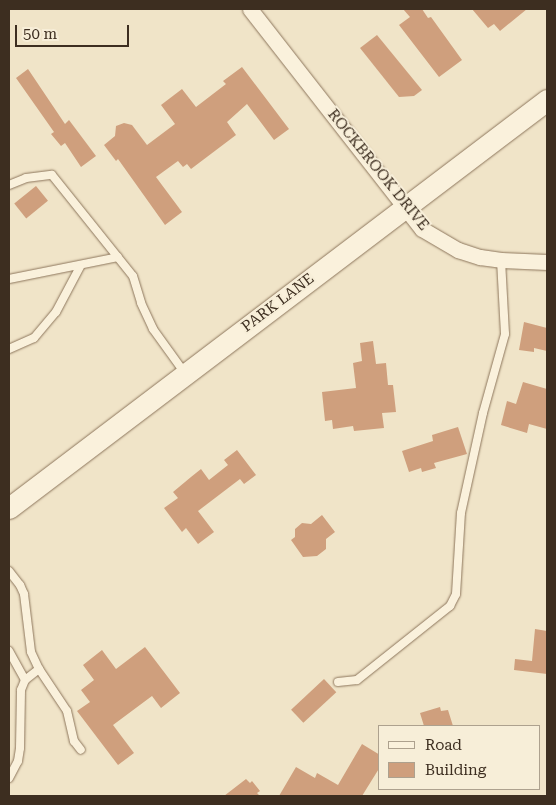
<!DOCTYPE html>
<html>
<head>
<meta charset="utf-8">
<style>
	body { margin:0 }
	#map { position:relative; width:556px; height:805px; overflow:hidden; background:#f0e4c8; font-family:"Roboto Serif",serif }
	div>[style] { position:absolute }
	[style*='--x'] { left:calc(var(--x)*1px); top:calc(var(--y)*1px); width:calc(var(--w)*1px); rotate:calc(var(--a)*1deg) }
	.building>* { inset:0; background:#cf9f7d; transform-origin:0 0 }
	.roads { filter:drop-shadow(0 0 1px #8d765c) drop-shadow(0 0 1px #8d765c) }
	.lane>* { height:8px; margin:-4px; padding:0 4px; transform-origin:4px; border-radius:4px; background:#faf1dc }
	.street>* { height:15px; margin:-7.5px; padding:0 7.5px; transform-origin:7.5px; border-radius:7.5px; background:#faf1dc }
	.secondary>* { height:21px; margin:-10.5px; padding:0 10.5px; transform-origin:10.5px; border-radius:10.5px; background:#faf1dc }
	span { translate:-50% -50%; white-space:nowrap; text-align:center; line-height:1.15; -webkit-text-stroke:4px #f7eed8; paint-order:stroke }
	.street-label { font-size:15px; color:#3d2e20 }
	.frame { position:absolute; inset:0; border:10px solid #3d2e20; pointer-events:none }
	.legend { position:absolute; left:378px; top:725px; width:162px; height:65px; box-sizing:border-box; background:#f7eed8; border:1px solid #ada18e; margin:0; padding:6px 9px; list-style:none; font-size:15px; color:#3d2e20 }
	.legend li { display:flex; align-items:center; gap:10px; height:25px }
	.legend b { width:25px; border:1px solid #ada18e }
	.scale { position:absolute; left:15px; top:25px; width:114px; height:22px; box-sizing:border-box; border:2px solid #3d2e20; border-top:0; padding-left:6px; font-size:15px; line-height:18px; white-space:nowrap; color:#3d2e20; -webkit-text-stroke:4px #f7eed8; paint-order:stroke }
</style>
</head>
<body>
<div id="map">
	<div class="building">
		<i style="clip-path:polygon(403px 9px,422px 9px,428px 18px,431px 17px,462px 60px,439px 77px,399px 25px,410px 17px)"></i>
		<i style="clip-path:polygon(472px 9px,527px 9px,500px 31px,494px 24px,488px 28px)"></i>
		<i style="clip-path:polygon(377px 35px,422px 90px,414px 96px,399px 97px,360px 48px)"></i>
		<i style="clip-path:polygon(242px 67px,289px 129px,274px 140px,247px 104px,227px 122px,236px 135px,191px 169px,187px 164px,183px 167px,178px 161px,156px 177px,182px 212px,165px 225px,118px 159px,116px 161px,104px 145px,115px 136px,116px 126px,124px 123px,132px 125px,147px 145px,175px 124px,161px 105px,182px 89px,196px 107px,226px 84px,223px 81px)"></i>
		<i style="clip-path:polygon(28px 69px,65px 124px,69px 120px,96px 156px,81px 167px,65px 143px,61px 146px,51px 134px,54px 132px,16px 78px)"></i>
		<i style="left:36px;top:186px;width:19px;height:28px;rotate:51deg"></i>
		<i style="clip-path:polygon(524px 322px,547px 328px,547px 351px,534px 348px,534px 352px,519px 350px)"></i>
		<i style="clip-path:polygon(373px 341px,376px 364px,386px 363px,388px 385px,393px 385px,396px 412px,382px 413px,384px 428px,354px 431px,353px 426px,333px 429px,332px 420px,325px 421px,322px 392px,356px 388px,353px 363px,362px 361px,360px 343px)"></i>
		<i style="clip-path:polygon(523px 382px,547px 389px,547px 429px,529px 424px,527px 433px,501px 425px,507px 401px,516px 404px)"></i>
		<i style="clip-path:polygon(458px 427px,467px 454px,434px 463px,436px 468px,422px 472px,421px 468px,409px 472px,402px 451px,433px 441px,432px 435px)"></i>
		<i style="clip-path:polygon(237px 450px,256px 475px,244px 484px,240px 479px,198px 511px,214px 532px,198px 544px,186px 528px,182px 532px,164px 508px,178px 498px,173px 492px,191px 477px,201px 469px,209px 480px,228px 465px,224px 460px)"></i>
		<i style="clip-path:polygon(322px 515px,335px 532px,326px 539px,326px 549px,317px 556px,303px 557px,291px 540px,295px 537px,295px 529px,302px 523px,311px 524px)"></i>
		<i style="clip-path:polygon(535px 629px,547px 631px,547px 674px,514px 670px,515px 659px,532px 661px)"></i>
		<i style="clip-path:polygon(145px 647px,180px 693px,161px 708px,152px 696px,113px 725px,134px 753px,118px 765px,77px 711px,90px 702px,81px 690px,94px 680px,83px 665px,102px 650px,116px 669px)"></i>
		<i style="left:324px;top:679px;width:18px;height:45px;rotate:47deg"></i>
		<i style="clip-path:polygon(440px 707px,441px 711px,448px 710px,453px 726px,424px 726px,420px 713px)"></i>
		<i style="clip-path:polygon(362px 744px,380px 755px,380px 767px,362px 796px,279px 796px,296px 767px,315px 778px,317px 773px,338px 785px)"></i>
		<i style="clip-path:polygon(246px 779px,250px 783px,252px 781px,260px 791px,257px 793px,260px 796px,224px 796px)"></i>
	</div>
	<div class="roads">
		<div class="lane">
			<i style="--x:9;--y:185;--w:18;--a:-22"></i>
			<i style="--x:26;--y:178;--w:26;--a:-7"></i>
			<i style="--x:52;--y:175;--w:129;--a:51.3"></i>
			<i style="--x:133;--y:276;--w:28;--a:73"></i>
			<i style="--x:141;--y:303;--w:29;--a:65"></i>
			<i style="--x:153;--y:329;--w:53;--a:54.2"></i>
			<i style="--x:9;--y:279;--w:111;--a:-11.4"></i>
			<i style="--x:9;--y:349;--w:27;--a:-24"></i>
			<i style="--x:34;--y:338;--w:34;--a:-50"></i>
			<i style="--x:56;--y:312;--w:53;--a:-62"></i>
			<i style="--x:9;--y:571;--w:18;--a:52"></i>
			<i style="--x:20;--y:585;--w:10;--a:66"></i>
			<i style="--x:24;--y:594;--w:58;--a:83.1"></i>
			<i style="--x:31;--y:652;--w:19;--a:65"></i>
			<i style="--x:39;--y:669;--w:50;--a:56.3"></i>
			<i style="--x:67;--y:711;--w:31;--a:77"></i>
			<i style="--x:74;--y:741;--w:11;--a:52"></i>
			<i style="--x:9;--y:651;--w:33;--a:61"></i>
			<i style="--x:338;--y:682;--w:19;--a:-6"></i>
			<i style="--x:357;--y:680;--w:119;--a:-38.5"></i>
			<i style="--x:450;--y:606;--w:13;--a:-63"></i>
			<i style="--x:456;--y:594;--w:81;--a:-86.5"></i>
			<i style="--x:461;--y:513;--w:102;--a:-77.6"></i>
			<i style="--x:483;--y:413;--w:82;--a:-74.4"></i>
			<i style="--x:505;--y:334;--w:74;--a:-93.1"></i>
			<i style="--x:9;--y:778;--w:19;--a:-62"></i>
			<i style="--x:18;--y:761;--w:13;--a:-81"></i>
			<i style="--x:20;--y:748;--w:58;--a:-89"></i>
			<i style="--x:21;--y:690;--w:11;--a:-68"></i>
			<i style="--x:25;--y:680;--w:18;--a:-38"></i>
		</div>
		<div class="street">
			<i style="--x:250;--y:9;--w:279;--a:52"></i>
			<i style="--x:422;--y:229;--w:42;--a:30.3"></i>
			<i style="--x:458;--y:250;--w:23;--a:18"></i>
			<i style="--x:480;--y:257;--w:21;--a:8"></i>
			<i style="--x:501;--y:260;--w:46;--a:2.5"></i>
		</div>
		<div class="secondary">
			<i style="--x:9;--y:508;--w:675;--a:-37.18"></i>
		</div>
	</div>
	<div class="street-label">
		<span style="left:378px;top:170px;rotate:51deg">ROCKBROOK DRIVE</span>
		<span style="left:278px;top:303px;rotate:-37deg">PARK LANE</span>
	</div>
	<div class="frame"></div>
	<ul class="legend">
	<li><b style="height:6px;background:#faf1dc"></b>Road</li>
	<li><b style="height:14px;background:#cf9f7d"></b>Building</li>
	</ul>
	<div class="scale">50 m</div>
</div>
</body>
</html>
